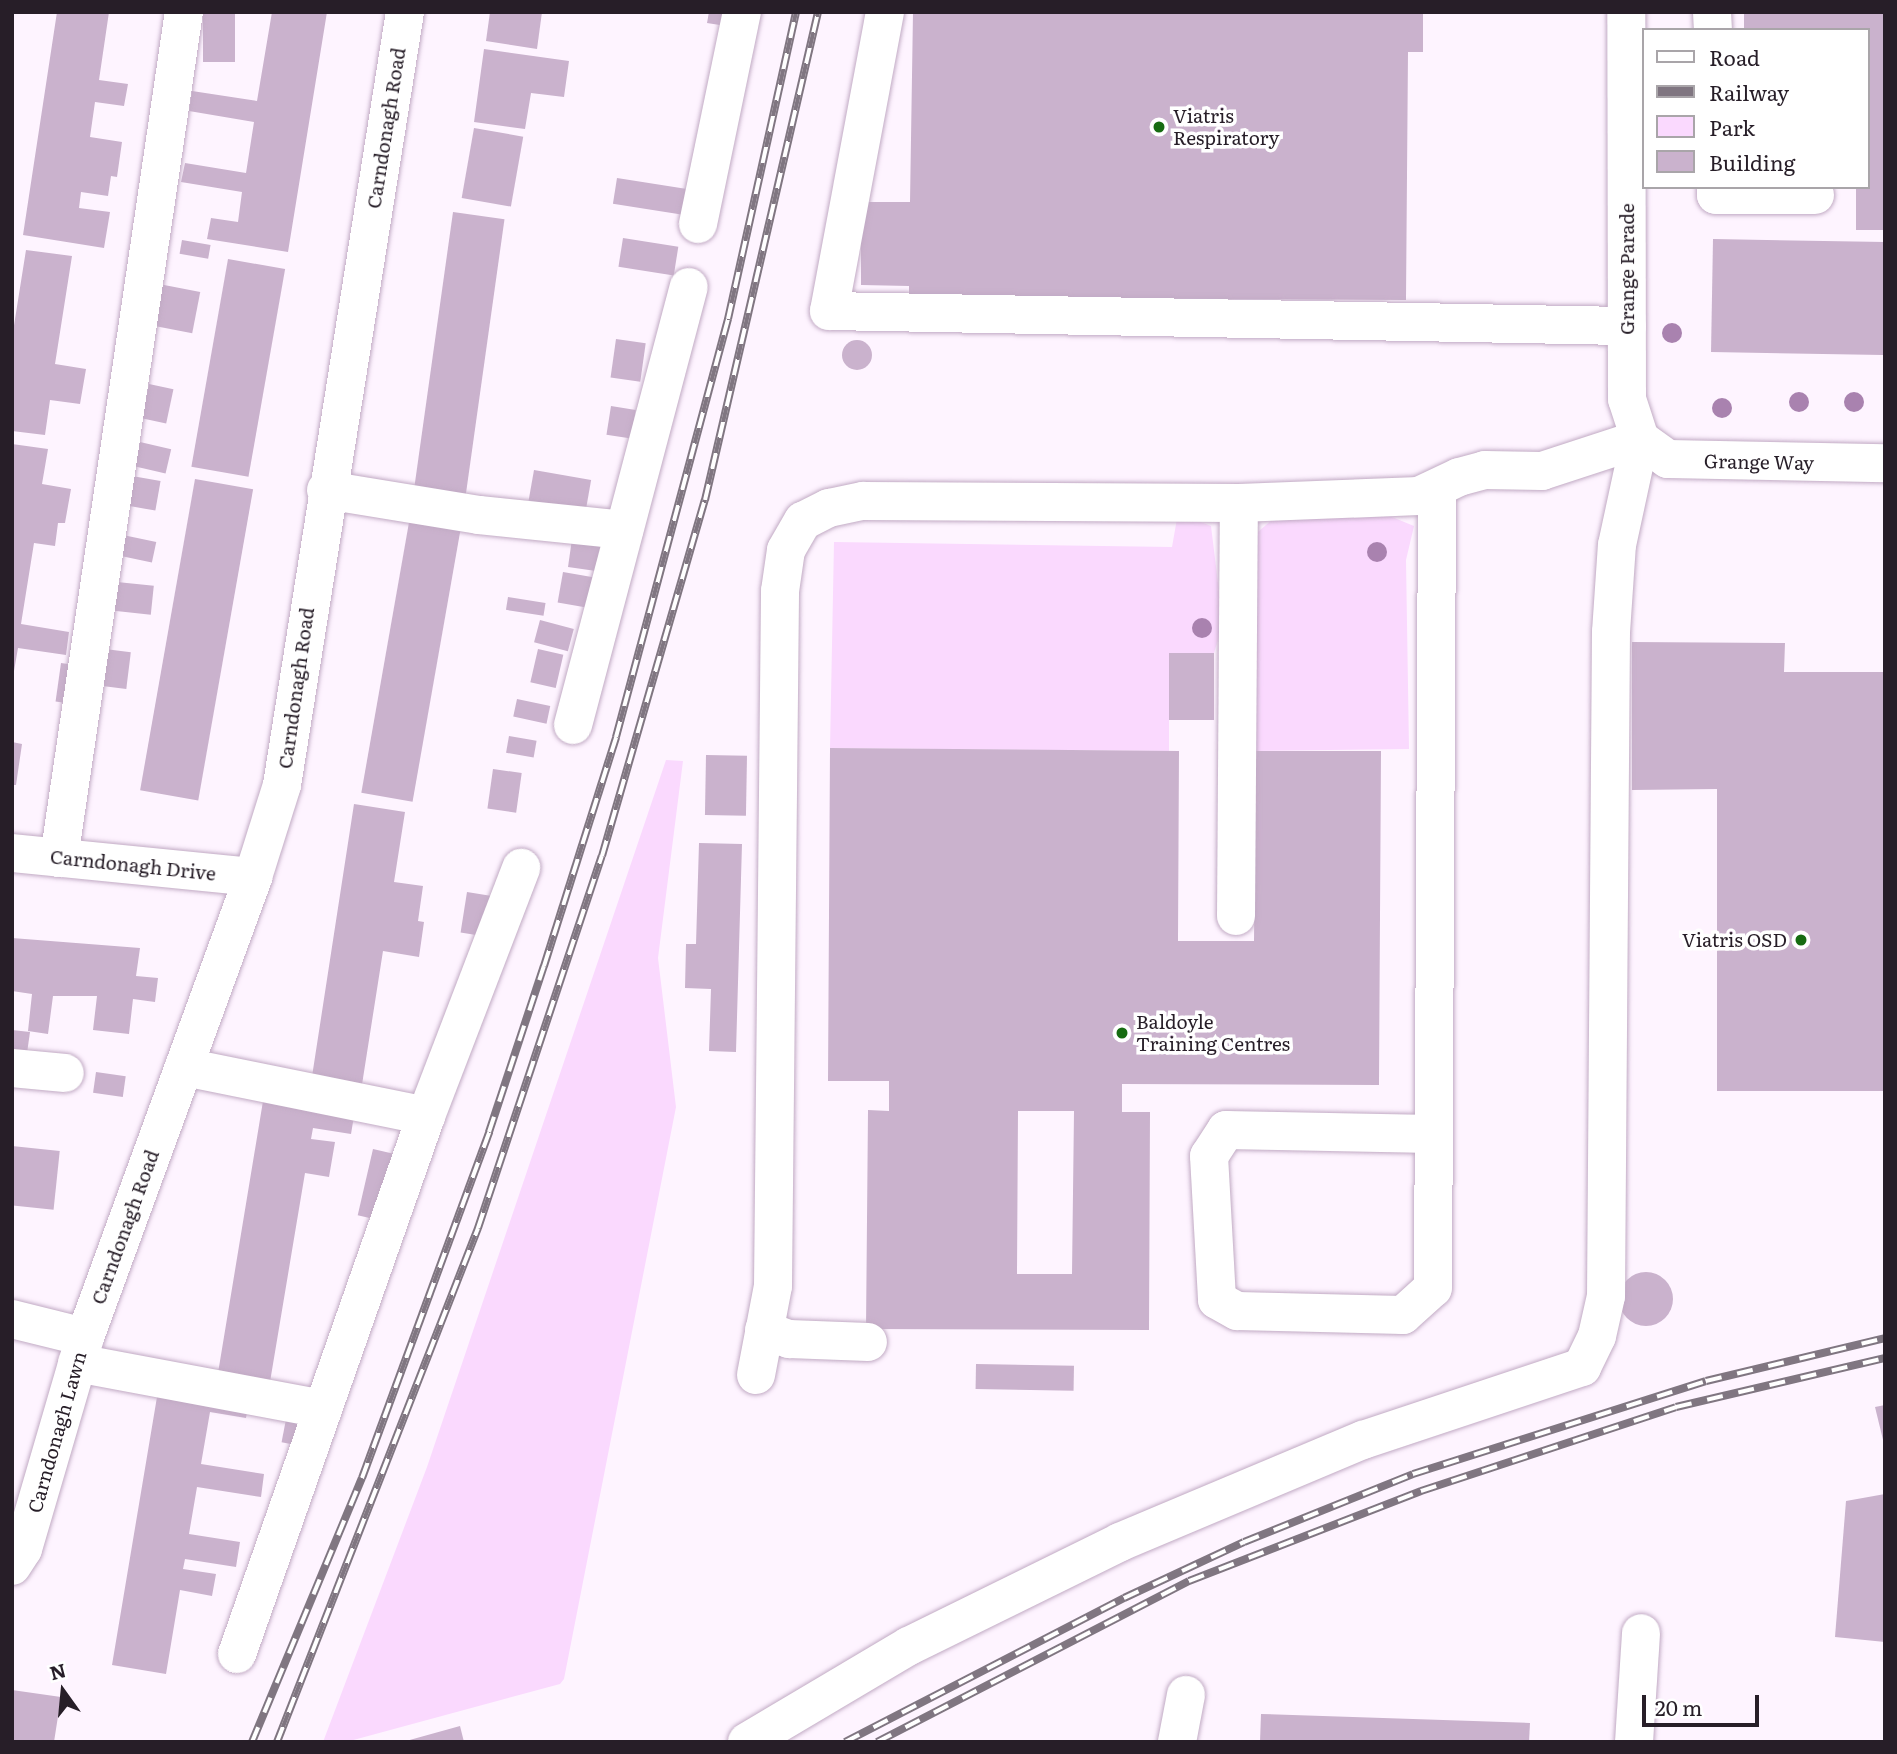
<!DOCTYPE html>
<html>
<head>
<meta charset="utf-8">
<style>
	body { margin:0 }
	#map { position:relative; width:1897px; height:1754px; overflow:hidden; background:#fef4ff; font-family:Literata,serif }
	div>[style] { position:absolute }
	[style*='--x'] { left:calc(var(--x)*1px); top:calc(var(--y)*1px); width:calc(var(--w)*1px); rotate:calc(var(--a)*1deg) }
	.green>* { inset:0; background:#fad9fe }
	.building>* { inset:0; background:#cab2cd; transform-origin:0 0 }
	.round { border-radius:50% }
	.roads { filter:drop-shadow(0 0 2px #c1aac4) drop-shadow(0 0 2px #c1aac4) }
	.minor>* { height:38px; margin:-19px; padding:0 19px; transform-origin:19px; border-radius:19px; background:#fff }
	.rail>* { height:8px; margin-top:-4px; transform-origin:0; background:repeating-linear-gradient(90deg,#fff 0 16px,#807681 0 32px); box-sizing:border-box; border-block:2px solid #807681 }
	.trees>* { width:20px; height:20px; margin:-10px; border-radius:50%; background:#a982af }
	.dots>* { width:19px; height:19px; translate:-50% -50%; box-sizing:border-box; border:4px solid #fff; border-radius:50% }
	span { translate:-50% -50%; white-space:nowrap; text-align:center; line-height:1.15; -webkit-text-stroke:7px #fff; paint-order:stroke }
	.poi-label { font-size:19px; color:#271e28 }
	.left { translate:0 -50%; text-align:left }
	.right { translate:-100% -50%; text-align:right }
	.street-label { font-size:19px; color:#271e28 }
	.frame { position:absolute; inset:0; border:14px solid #271e28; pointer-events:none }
	.legend { position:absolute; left:1642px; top:28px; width:228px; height:161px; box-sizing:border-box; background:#fff; border:2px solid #a9a5a9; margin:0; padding:9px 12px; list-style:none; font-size:21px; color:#271e28 }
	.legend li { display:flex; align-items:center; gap:14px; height:35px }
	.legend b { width:35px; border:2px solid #a9a5a9 }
	.north { position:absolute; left:28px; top:1656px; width:70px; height:70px; -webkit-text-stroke:5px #fff; paint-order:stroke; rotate:345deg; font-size:19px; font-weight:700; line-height:28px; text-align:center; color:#271e28 }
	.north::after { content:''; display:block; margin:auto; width:24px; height:32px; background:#271e28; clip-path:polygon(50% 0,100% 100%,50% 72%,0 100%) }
	.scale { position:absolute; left:1642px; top:1695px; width:117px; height:32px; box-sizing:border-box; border:4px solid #271e28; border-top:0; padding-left:9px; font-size:21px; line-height:24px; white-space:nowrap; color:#271e28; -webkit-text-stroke:5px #fff; paint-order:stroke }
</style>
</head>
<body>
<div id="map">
	<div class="green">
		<i style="clip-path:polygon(1281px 512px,1382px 513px,1414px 526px,1406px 560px,1409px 749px,1256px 751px,1250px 539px)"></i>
		<i style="clip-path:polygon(1178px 513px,1211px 526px,1223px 624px,1214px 653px,1169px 653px,1169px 751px,830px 748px,834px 542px,1172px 547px)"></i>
		<i style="clip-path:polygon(666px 760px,683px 761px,658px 958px,676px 1107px,564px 1679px,560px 1684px,346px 1742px,323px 1742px,427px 1467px)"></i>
	</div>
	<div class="building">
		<i style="clip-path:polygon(57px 12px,109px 12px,99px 80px,128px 84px,124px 106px,95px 102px,90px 137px,122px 142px,117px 177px,111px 176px,108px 196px,81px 192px,79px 208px,110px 212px,104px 248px,23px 235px)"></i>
		<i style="left:203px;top:12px;width:32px;height:50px"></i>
		<i style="clip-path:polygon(272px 12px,327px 12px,288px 252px,207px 239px,211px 218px,238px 222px,242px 192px,181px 182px,185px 163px,246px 173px,254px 122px,189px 111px,192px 91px,257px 101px)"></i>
		<i style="clip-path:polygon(490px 12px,542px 12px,537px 49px,486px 41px)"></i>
		<i style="clip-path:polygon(709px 12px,728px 12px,726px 26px,707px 23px)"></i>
		<i style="clip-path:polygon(913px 12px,1423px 12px,1423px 52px,1408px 52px,1406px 300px,909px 297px,909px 286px,861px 285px,861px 202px,910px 202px)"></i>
		<i style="clip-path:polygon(1744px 12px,1885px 12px,1885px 230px,1856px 230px,1856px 187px,1867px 187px,1867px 30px,1744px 30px)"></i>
		<i style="clip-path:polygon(484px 49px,569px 61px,564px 97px,531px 93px,525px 129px,474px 122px)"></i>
		<i style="left:474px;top:128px;width:50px;height:71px;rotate:10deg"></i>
		<i style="left:617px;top:178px;width:82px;height:26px;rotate:9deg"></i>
		<i style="left:453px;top:212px;width:52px;height:291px;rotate:8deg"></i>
		<i style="left:623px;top:238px;width:56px;height:29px;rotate:9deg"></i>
		<i style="left:1713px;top:239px;width:172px;height:113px;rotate:1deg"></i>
		<i style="left:182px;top:240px;width:29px;height:14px;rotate:10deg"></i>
		<i style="clip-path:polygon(26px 250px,72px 256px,55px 364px,86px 369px,80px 404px,50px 400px,45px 435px,12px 431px,12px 338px)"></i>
		<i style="left:228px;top:259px;width:58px;height:211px;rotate:10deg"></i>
		<i style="left:159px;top:284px;width:42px;height:42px;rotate:11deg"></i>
		<i style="left:616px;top:339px;width:30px;height:39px;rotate:8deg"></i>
		<i class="round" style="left:842px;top:340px;width:30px;height:30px"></i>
		<i style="left:149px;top:384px;width:25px;height:35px;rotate:12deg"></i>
		<i style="left:611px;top:406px;width:25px;height:29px;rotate:9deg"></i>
		<i style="left:140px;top:442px;width:32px;height:25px;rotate:13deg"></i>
		<i style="clip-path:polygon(12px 444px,48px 449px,42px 484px,71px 489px,65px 523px,58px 523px,55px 546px,34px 543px,21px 624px,69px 632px,66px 655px,18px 648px,14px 671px)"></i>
		<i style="left:534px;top:470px;width:58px;height:31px;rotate:10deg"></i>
		<i style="left:132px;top:476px;width:29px;height:30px;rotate:10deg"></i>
		<i style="left:195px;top:479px;width:59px;height:316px;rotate:10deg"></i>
		<i style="left:411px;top:511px;width:52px;height:286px;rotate:10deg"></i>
		<i style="clip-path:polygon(573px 532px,592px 534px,605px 556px,603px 572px,568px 567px)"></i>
		<i style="left:123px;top:535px;width:34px;height:21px;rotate:12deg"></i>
		<i style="left:563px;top:572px;width:35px;height:31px;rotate:10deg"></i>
		<i style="left:117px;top:582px;width:37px;height:29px;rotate:6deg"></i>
		<i style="left:508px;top:597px;width:38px;height:13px;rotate:9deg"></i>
		<i style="left:540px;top:620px;width:35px;height:23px;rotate:15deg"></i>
		<i style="clip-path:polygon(1632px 642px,1785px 643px,1784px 672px,1885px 672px,1885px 1091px,1717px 1091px,1717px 789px,1632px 790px)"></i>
		<i style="left:105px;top:649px;width:26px;height:37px;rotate:7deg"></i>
		<i style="left:538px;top:649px;width:26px;height:34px;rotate:13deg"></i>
		<i style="left:1169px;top:653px;width:45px;height:67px"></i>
		<i style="left:61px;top:663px;width:21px;height:39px;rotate:8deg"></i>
		<i style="left:517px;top:699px;width:34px;height:18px;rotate:12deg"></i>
		<i style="left:509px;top:736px;width:28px;height:17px;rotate:10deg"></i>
		<i style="clip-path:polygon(12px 742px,22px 744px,16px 785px,12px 785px)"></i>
		<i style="clip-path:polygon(evenodd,830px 748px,1179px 751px,1178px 941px,1254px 941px,1256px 751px,1381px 751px,1379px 1085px,1122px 1084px,1122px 1112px,1150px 1112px,1149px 1330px,866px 1329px,868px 1110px,889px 1111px,889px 1081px,828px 1081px,830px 748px,1018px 1111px,1074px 1111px,1072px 1274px,1017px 1274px,1018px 1111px)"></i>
		<i style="left:706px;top:755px;width:41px;height:60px;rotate:1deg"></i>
		<i style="left:493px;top:769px;width:29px;height:40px;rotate:8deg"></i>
		<i style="clip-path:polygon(354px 804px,405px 812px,394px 882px,423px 886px,418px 921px,424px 922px,419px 957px,383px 951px,361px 1091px,311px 1083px)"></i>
		<i style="clip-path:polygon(699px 843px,742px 844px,736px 1052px,709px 1051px,711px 989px,685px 988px,686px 944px,696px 944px)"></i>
		<i style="left:467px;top:892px;width:25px;height:41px;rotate:9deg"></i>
		<i style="clip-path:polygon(12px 938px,140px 948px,136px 976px,158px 978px,155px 1002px,133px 999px,129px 1034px,93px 1030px,97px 996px,53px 996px,48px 1034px,28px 1031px,32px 994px,12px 991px)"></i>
		<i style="clip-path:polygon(12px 1030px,30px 1032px,25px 1067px,12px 1065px)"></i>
		<i style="left:96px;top:1072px;width:30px;height:21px;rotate:8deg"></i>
		<i style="clip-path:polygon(264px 1095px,355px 1110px,351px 1134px,313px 1128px,311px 1139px,335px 1142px,329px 1177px,305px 1173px,270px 1382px,218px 1373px)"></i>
		<i style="left:12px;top:1146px;width:48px;height:59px;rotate:6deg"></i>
		<i style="left:373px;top:1149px;width:32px;height:68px;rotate:13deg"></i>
		<i class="round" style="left:1619px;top:1272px;width:54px;height:54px"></i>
		<i style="left:976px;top:1364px;width:98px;height:25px;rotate:1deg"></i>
		<i style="clip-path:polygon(159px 1385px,249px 1400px,246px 1418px,210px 1412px,201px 1464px,264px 1474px,261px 1497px,197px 1487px,189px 1534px,240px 1542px,236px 1567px,185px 1559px,183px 1569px,216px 1574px,212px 1596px,180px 1590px,166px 1674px,112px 1665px)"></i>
		<i style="left:289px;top:1404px;width:25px;height:39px;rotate:11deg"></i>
		<i style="clip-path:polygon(1885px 1405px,1885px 1444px,1884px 1444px,1875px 1407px)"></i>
		<i style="clip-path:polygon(1885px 1494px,1885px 1642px,1835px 1637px,1846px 1501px)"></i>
		<i style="clip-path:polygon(12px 1690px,61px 1697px,54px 1742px,12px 1742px)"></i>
		<i style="clip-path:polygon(1261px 1714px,1530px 1723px,1529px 1742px,1260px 1742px)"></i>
		<i style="clip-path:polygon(460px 1726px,464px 1742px,406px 1742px,406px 1741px)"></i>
	</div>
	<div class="roads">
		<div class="minor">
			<i style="--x:885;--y:12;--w:304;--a:100.6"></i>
			<i style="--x:829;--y:311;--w:798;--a:1.08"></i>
			<i style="--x:1712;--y:12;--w:18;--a:87"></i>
			<i style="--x:1716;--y:187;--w:8;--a:90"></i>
			<i style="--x:1716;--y:195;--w:99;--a:0"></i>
			<i style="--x:698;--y:224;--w:217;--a:-78.3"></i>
			<i style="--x:1640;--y:439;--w:34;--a:36"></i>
			<i style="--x:1668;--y:459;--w:217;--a:1.1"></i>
			<i style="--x:326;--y:490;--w:155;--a:9.3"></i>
			<i style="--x:479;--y:515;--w:146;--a:5.9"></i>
			<i style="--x:573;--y:725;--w:453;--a:-75.2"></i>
			<i style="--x:12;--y:853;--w:242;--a:5.7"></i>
			<i style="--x:59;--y:858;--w:855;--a:-81.6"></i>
			<i style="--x:1236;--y:916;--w:413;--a:-89.6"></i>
			<i style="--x:184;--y:1067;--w:247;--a:11.4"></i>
			<i style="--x:12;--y:1068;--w:53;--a:5.4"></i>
			<i style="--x:1433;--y:1134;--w:207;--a:-178.9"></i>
			<i style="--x:1226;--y:1130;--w:31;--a:123"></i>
			<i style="--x:1209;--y:1156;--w:144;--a:86.8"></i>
			<i style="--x:1217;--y:1300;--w:23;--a:29"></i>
			<i style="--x:1237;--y:1311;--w:166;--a:1.4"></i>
			<i style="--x:1403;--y:1315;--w:40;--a:-42"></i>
			<i style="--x:1433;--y:1288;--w:798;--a:-89.71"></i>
			<i style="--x:12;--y:1319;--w:75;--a:13.9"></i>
			<i style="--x:764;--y:1330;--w:27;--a:20"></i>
			<i style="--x:789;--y:1339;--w:79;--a:2.2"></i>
			<i style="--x:77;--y:1363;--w:250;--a:10.6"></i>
			<i style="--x:756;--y:1375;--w:91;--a:-79.2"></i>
			<i style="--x:773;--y:1286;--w:695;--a:-89.42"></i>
			<i style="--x:780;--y:591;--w:41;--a:-81.7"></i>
			<i style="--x:786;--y:550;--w:34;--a:-60"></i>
			<i style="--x:803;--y:521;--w:29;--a:-27"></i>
			<i style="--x:829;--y:508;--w:35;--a:-12"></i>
			<i style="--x:863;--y:501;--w:376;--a:0.3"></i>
			<i style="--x:1239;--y:503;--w:180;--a:-2.2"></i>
			<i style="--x:1419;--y:496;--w:44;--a:-25.4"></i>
			<i style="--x:1459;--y:477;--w:27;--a:-15"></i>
			<i style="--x:1485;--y:470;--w:57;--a:1"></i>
			<i style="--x:1542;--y:471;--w:103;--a:-18.1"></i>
			<i style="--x:12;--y:1566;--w:20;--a:-57"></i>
			<i style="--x:23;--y:1549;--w:221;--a:-73.7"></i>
			<i style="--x:85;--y:1337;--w:490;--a:-69.9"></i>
			<i style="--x:253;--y:877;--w:96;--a:-72.5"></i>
			<i style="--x:282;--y:785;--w:783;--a:-80.96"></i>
			<i style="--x:237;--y:1654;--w:570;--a:-70.64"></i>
			<i style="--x:426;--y:1116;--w:266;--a:-69"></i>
			<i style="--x:747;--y:1742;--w:188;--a:-30.7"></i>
			<i style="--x:909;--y:1646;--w:235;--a:-26.2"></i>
			<i style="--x:1120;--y:1542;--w:264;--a:-22.8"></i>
			<i style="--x:1363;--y:1440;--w:231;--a:-18.4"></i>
			<i style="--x:1582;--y:1367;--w:34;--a:-64"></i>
			<i style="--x:1597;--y:1336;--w:41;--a:-77.3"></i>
			<i style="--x:1606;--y:1296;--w:664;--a:-89.57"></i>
			<i style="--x:1611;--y:632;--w:87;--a:-86.1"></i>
			<i style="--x:1617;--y:545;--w:108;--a:-77.8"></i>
			<i style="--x:1640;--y:439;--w:42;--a:-108"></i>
			<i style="--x:1627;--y:399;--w:387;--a:-90.1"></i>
			<i style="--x:1177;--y:1742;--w:48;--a:-79.2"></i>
			<i style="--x:1634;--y:1742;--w:109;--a:-86.3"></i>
		</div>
	</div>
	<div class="rail">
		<i style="--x:252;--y:1742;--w:286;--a:-67.4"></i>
		<i style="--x:362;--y:1478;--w:369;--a:-69.8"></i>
		<i style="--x:489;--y:1132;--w:175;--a:-71.7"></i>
		<i style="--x:544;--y:966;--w:240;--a:-72.5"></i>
		<i style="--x:616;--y:737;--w:433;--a:-75"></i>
		<i style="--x:728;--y:319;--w:314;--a:-77.5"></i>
		<i style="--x:277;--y:1742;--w:552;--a:-68.64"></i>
		<i style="--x:478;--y:1228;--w:392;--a:-71.6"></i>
		<i style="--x:602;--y:856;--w:371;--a:-73.9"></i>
		<i style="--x:705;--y:500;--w:501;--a:-76.96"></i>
		<i style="--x:845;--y:1742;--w:314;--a:-27.3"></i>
		<i style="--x:1124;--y:1598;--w:132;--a:-25"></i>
		<i style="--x:1244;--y:1542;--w:182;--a:-21.9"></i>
		<i style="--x:1413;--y:1474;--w:307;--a:-17.6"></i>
		<i style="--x:1706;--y:1381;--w:184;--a:-13.5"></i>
		<i style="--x:877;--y:1742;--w:351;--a:-27.3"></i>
		<i style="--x:1189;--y:1581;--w:249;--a:-21.2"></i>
		<i style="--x:1421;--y:1491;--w:268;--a:-18.2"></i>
		<i style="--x:1676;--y:1407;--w:215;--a:-13.2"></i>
	</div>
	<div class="trees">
		<i style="left:1672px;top:333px"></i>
		<i style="left:1799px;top:402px"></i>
		<i style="left:1854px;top:402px"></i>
		<i style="left:1722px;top:408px"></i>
		<i style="left:1377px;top:552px"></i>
		<i style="left:1202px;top:628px"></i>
	</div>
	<div class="dots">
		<i style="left:1159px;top:127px;background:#166b11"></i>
		<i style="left:1801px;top:940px;background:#166b11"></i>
		<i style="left:1122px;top:1033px;background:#166b11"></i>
	</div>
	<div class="poi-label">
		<span class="left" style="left:1173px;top:127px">Viatris<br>Respiratory</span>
		<span class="right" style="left:1787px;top:940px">Viatris OSD</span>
		<span class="left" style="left:1136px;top:1033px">Baldoyle<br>Training Centres</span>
	</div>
	<div class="street-label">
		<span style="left:386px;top:128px;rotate:-81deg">Carndonagh Road</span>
		<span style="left:1627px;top:269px;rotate:-90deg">Grange Parade</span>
		<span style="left:1759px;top:462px;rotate:1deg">Grange Way</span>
		<span style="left:296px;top:688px;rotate:-82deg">Carndonagh Road</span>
		<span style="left:133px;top:865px;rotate:6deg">Carndonagh Drive</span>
		<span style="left:125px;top:1227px;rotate:-70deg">Carndonagh Road</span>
		<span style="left:57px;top:1432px;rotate:-74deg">Carndonagh Lawn</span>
	</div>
	<div class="frame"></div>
	<ul class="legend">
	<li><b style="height:9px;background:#fff"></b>Road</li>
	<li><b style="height:9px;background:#807681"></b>Railway</li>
	<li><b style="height:19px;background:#fad9fe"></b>Park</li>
	<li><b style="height:19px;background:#cab2cd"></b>Building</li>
	</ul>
	<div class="north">N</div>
	<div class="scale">20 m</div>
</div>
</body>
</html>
